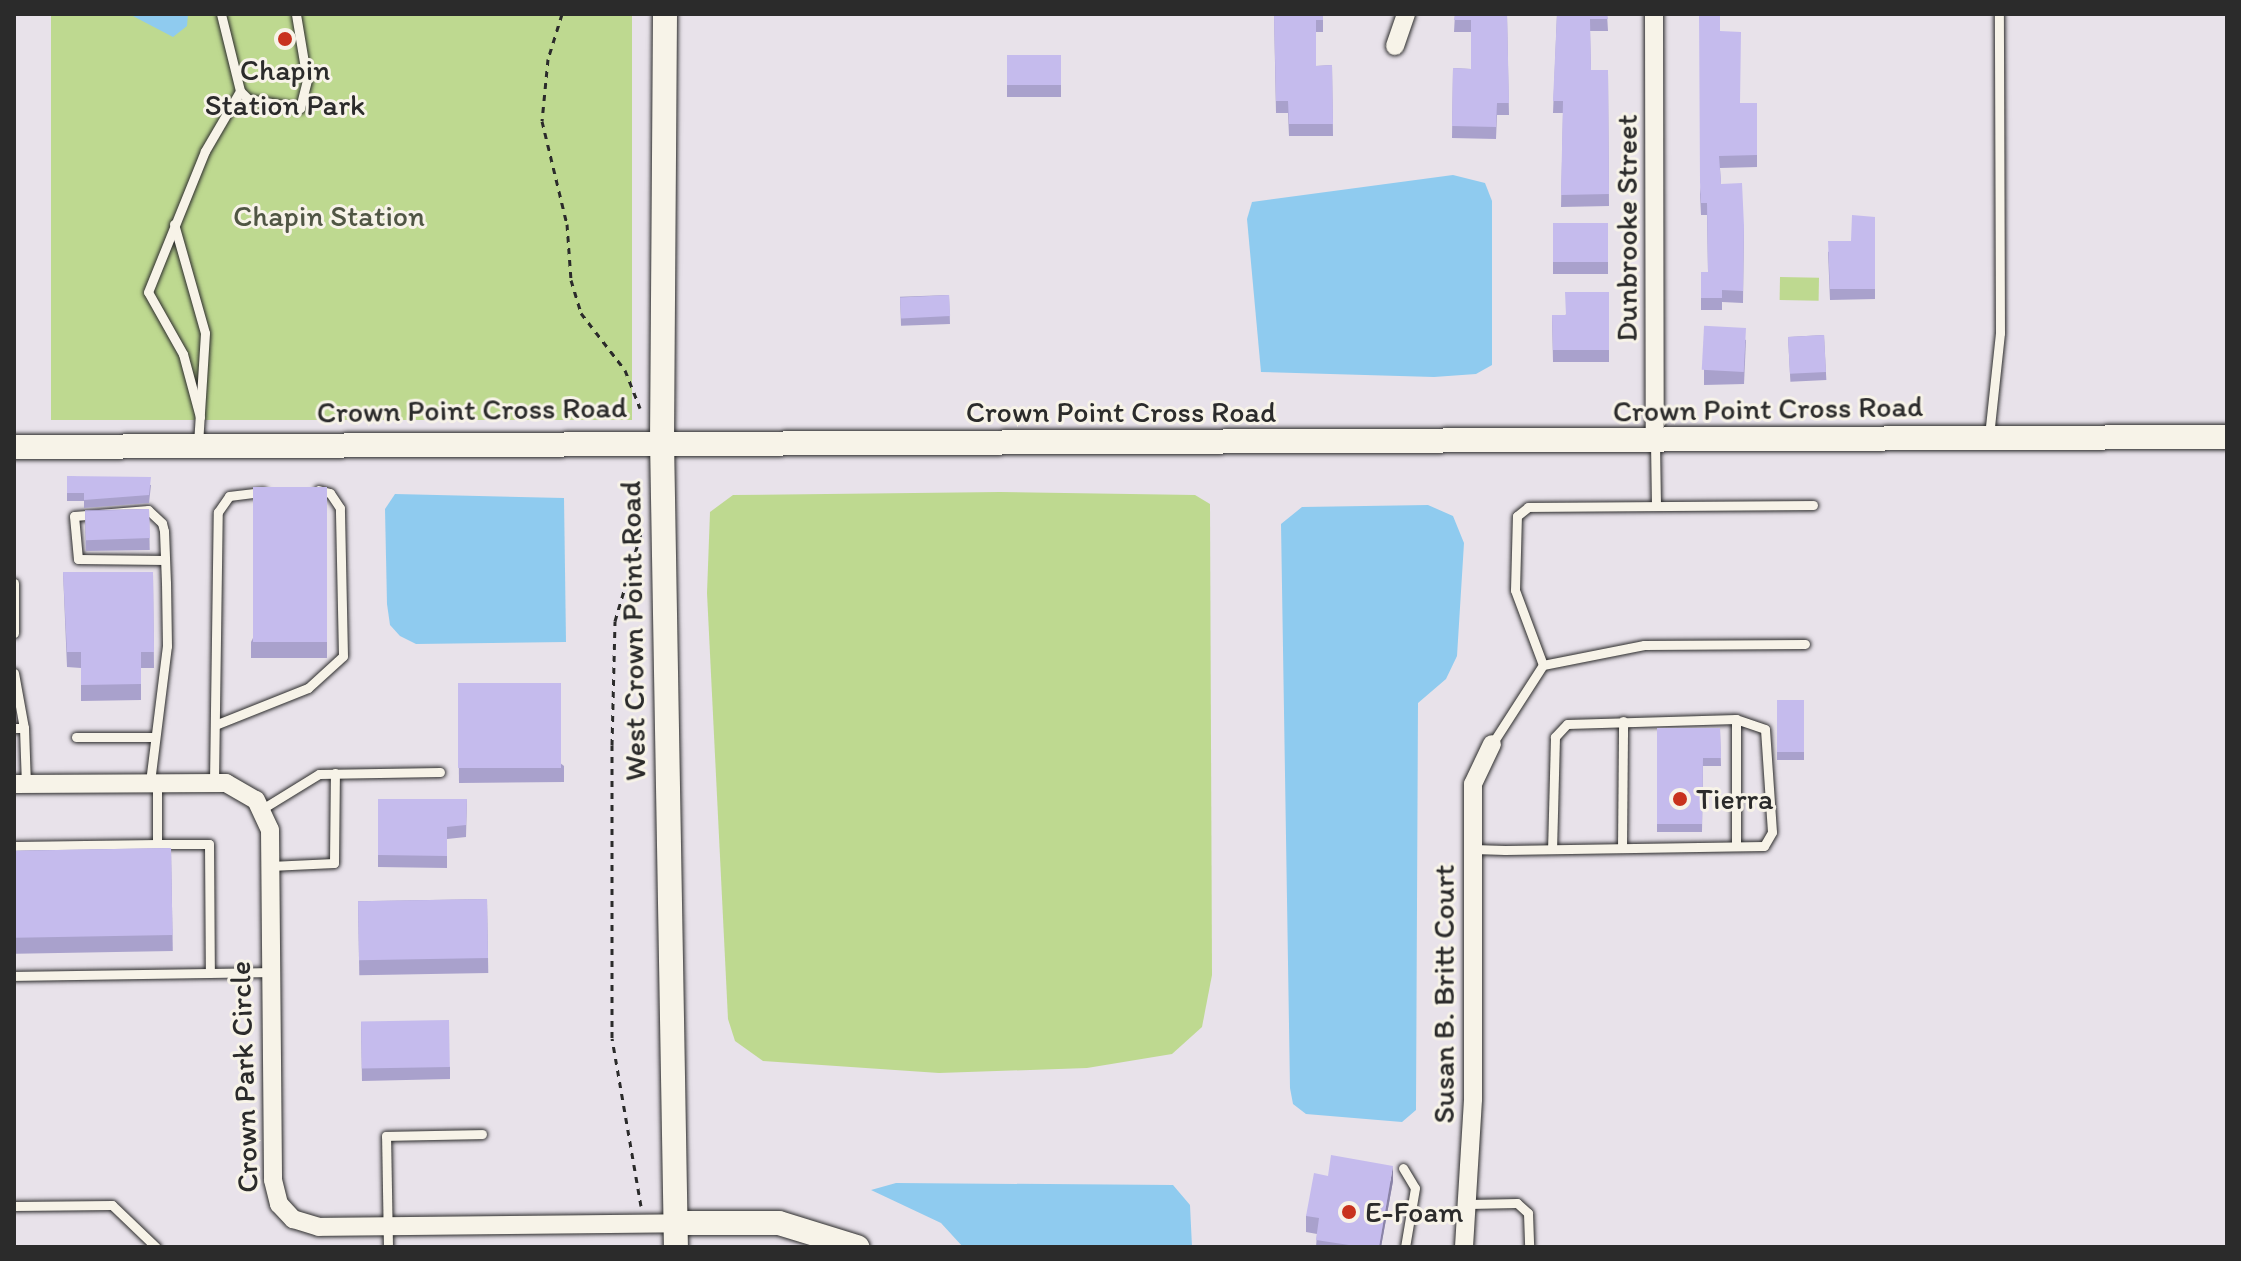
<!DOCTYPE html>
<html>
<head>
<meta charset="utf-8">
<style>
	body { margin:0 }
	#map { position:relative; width:2241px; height:1261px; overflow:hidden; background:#e8e2ea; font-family:Itim,sans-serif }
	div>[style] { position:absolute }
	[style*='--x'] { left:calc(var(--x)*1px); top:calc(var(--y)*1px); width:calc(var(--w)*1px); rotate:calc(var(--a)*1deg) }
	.green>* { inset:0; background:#bed990; transform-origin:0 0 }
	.water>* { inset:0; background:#8fcbef }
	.path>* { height:3px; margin-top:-1.5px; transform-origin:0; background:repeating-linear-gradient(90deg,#2b2b2b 0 6px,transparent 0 12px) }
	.roads { filter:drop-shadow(0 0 2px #2b2b2b) drop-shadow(0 0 2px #2b2b2b) }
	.service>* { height:9px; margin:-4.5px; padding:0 4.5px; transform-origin:4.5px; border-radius:4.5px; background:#f7f3e8 }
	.minor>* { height:18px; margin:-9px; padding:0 9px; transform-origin:9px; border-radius:9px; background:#f7f3e8 }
	.tertiary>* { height:24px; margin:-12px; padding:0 12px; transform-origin:12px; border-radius:12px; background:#f7f3e8 }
	.wall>* { inset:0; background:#a9a1cc; transform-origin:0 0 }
	.shaded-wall>* { inset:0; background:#8a83a6 }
	.building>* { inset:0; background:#c5bbed; transform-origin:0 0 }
	.dots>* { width:22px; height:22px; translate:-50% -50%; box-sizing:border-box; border:4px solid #f7f3e8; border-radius:50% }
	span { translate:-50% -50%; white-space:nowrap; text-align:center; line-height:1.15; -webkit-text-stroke:6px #f7f3e8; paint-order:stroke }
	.poi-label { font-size:30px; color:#2b2b2b }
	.left { translate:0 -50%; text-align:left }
	.park-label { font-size:30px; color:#505644 }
	.street-label { font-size:30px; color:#2b2b2b }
	.frame { position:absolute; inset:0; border:16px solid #2b2b2b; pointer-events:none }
</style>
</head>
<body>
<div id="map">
	<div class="green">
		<i style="left:51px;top:14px;width:581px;height:406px"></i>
		<i style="left:1780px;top:277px;width:39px;height:23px;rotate:1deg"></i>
		<i style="clip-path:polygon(1000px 492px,1195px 495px,1210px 504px,1212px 975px,1202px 1027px,1172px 1054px,1087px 1068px,939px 1073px,763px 1061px,735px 1041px,728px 1019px,707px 593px,710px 512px,733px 495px)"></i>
	</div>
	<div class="water">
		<i style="clip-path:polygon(129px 14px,188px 14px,187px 26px,173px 37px)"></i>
		<i style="clip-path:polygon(1453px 175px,1485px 183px,1492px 201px,1492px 365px,1476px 374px,1434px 377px,1261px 372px,1247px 219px,1252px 202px)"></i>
		<i style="clip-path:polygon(395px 494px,564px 498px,566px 642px,416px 644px,400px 636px,390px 625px,387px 604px,385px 509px)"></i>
		<i style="clip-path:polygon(1428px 505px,1453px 516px,1464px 543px,1457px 656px,1446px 679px,1418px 703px,1416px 1110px,1402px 1122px,1306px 1114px,1293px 1104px,1290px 1088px,1281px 524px,1302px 507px)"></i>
		<i style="clip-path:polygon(896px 1183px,1173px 1185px,1190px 1205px,1192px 1247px,963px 1247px,941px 1223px,871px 1190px)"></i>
	</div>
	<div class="path">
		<i style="--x:562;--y:14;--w:47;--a:107.3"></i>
		<i style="--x:548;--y:59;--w:62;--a:95.5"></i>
		<i style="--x:542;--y:121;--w:106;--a:76.4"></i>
		<i style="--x:567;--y:224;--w:56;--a:85.9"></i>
		<i style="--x:571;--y:280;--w:34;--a:73"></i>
		<i style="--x:581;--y:313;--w:72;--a:52.3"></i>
		<i style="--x:625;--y:370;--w:41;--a:68.5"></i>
		<i style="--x:641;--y:1206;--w:170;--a:-99.8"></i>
		<i style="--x:612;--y:1038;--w:293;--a:-90"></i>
		<i style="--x:612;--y:745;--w:124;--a:-88.6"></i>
		<i style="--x:615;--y:621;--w:92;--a:-73.5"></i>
	</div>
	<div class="roads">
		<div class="service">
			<i style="--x:221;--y:14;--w:79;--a:76.1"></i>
			<i style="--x:240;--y:91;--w:11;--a:45"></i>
			<i style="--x:248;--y:99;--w:53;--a:9.8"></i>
			<i style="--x:300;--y:108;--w:29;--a:-76"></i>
			<i style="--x:307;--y:80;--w:67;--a:-99.5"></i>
			<i style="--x:174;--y:224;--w:113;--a:74.1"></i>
			<i style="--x:205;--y:333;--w:111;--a:93.6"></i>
			<i style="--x:200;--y:417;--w:65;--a:-105.1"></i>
			<i style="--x:183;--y:354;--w:71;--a:-119.4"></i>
			<i style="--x:148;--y:292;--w:152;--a:-68"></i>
			<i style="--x:205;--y:151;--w:69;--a:-59.7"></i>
			<i style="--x:1989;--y:436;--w:104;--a:-83.9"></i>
			<i style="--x:2000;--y:333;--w:319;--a:-90.2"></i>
			<i style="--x:1655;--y:442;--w:63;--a:89.1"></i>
			<i style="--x:14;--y:583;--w:50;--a:90"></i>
			<i style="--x:1543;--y:665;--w:80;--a:-110.5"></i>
			<i style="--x:1515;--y:590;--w:74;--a:-88.5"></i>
			<i style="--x:1517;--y:516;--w:14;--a:-39"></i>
			<i style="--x:1528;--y:507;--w:285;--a:-0.4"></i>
			<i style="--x:14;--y:673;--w:56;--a:79.7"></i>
			<i style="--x:1736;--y:719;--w:127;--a:90"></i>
			<i style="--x:215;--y:725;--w:100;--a:-21.7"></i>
			<i style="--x:308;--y:688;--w:47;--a:-42.4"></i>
			<i style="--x:343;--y:656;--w:148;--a:-91.2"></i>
			<i style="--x:340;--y:508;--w:18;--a:-124"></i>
			<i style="--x:330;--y:493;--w:12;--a:-166"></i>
			<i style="--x:14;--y:728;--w:10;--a:0"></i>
			<i style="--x:24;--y:728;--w:56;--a:88"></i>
			<i style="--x:76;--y:737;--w:78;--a:0"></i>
			<i style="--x:1492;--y:744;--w:94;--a:-57.2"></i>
			<i style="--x:1543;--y:665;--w:103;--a:-11.2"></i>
			<i style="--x:1644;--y:645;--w:161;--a:-0.4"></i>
			<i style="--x:150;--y:782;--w:137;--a:-82.9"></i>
			<i style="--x:167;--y:646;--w:63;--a:-90.9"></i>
			<i style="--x:166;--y:583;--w:52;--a:-92.2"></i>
			<i style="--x:164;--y:531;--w:8;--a:-104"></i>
			<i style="--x:162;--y:523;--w:19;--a:-137"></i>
			<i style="--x:148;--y:510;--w:74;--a:175.4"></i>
			<i style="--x:74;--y:516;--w:43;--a:84.7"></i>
			<i style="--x:78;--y:559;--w:87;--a:0.7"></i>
			<i style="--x:214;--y:782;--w:270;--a:-89.2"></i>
			<i style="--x:218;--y:512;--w:19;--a:-55"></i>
			<i style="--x:229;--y:496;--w:34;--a:-7"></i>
			<i style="--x:262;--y:809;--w:67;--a:-31.6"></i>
			<i style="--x:319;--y:774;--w:121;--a:-0.9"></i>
			<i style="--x:157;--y:844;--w:52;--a:0"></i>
			<i style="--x:209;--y:844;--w:129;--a:89.6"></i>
			<i style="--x:14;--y:846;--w:143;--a:-0.8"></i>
			<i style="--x:157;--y:844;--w:62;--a:-90"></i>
			<i style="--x:1622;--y:848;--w:127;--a:-89.5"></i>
			<i style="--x:1473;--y:849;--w:32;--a:2"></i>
			<i style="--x:1505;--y:850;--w:259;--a:-0.9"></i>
			<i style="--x:1764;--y:846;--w:16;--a:-60"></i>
			<i style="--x:1772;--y:832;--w:103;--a:-93.9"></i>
			<i style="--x:1765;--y:729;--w:31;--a:-161"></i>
			<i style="--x:1736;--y:719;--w:169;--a:178.3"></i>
			<i style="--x:1567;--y:724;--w:18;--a:133"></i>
			<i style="--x:1555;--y:737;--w:112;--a:91.5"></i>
			<i style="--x:270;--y:866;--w:64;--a:-2.7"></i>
			<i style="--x:334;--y:863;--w:90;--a:-89.4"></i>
			<i style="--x:14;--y:976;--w:257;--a:-0.9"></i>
			<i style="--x:1403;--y:1168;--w:23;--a:59"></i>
			<i style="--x:1415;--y:1188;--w:60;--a:99.6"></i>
			<i style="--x:1469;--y:1204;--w:48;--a:-1.2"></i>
			<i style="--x:1517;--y:1203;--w:15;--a:42"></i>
			<i style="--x:1528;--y:1213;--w:34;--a:88"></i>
			<i style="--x:14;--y:1206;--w:98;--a:-0.6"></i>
			<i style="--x:112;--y:1205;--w:61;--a:43.7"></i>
			<i style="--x:388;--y:1247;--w:111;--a:-91"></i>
			<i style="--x:386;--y:1136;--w:96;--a:-1.2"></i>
		</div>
		<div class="minor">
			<i style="--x:1654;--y:14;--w:428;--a:89.9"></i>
			<i style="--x:1395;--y:46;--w:34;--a:-71"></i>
			<i style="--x:14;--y:784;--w:212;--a:-0.3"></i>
			<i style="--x:226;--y:783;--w:34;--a:30"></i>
			<i style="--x:256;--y:800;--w:33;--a:65"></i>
			<i style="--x:270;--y:830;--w:350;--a:89.5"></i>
			<i style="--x:273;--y:1180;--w:25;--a:76"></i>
			<i style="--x:279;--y:1204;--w:21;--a:47"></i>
			<i style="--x:293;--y:1219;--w:27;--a:17"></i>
			<i style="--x:319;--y:1227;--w:356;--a:-0.6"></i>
			<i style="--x:1464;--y:1247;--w:148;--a:-86.5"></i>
			<i style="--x:1473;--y:1099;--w:315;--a:-90"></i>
			<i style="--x:1473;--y:784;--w:44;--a:-64.6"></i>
		</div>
		<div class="tertiary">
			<i style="--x:665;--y:14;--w:426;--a:90.4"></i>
			<i style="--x:662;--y:440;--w:807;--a:89.01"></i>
			<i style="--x:14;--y:447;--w:2213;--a:-0.26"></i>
			<i style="--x:675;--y:1223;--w:104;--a:0"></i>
			<i style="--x:779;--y:1223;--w:82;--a:17.1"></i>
		</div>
	</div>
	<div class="wall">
		<i style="clip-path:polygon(1274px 14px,1323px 14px,1323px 32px,1316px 32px,1316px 66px,1332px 65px,1333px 136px,1289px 136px,1288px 113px,1276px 113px)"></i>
		<i style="clip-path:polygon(1455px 14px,1507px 14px,1509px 115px,1497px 115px,1496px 139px,1452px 138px,1453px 68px,1471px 69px,1471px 32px,1454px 32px)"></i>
		<i style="clip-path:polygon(1557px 14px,1607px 14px,1608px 31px,1590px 31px,1591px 70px,1608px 70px,1609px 206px,1561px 207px,1563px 113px,1553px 113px)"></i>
		<i style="clip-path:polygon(1720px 31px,1740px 103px,1757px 155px,1757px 167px,1720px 168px,1721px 184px,1744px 226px,1743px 303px,1722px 302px,1722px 310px,1701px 310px,1701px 272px,1708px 272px,1707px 215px,1701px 215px,1700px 194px)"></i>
		<i style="left:1061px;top:55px;width:42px;height:54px;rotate:90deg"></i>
		<i style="clip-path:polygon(1875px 217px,1875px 299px,1830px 300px,1828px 252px,1851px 241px)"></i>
		<i style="left:1553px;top:223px;width:55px;height:51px"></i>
		<i style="clip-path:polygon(1609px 292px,1609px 362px,1553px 362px,1552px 315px,1565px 315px)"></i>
		<i style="left:949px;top:295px;width:29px;height:49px;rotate:88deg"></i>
		<i style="clip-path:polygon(1704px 329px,1746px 340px,1744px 384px,1704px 385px)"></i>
		<i style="left:1824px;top:335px;width:45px;height:36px;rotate:87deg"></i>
		<i style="clip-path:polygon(67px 476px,151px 485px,149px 503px,84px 508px,84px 501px,67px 501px)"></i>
		<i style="clip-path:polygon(327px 487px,327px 658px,251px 658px,251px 642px)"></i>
		<i style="left:149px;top:509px;width:41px;height:64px;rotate:89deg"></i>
		<i style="clip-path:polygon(63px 572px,153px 572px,154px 668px,141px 668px,141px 700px,81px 701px,81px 668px,67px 667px)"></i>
		<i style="clip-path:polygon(458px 683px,564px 766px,564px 782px,459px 783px)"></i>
		<i style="left:1804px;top:700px;width:60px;height:27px;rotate:90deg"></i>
		<i style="clip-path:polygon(1657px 728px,1720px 728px,1721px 766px,1703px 766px,1702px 832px,1657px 832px)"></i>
		<i style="clip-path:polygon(378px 799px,467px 799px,466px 837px,447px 839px,447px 868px,378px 867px)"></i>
		<i style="left:171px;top:848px;width:103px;height:157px;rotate:89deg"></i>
		<i style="left:487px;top:899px;width:74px;height:129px;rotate:89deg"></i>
		<i style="clip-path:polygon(361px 1022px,450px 1067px,450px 1079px,362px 1081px)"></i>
		<i style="clip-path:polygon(1328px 1176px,1393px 1181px,1381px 1247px,1316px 1247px,1317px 1234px,1306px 1232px,1306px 1216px)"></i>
	</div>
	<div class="shaded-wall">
		<i style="clip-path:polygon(1393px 1166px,1393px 1181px,1381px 1247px,1379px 1247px)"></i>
	</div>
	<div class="building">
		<i style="clip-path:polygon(1274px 14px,1323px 14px,1323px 20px,1316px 20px,1316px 66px,1332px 65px,1333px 124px,1289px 124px,1288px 101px,1276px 101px)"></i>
		<i style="clip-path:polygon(1455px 14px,1507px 14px,1509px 103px,1497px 103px,1496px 127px,1452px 126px,1453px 68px,1471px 69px,1471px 20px,1454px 20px)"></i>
		<i style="clip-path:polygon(1557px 14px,1607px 14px,1608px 19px,1590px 19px,1591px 70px,1608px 70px,1609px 194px,1561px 195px,1563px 101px,1553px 101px)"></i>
		<i style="clip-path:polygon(1699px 14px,1720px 14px,1720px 31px,1741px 32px,1740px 103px,1757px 103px,1757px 155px,1719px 156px,1721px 184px,1742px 183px,1744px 226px,1743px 291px,1722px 290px,1722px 298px,1701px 298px,1701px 272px,1708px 272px,1707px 203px,1701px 203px,1700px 182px)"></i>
		<i style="left:1061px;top:55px;width:30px;height:54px;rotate:90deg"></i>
		<i style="clip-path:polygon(1852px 215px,1875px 217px,1875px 289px,1830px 289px,1828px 241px,1851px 241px)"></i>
		<i style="left:1553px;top:223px;width:55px;height:39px"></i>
		<i style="clip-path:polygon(1565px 292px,1609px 292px,1609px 350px,1553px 350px,1552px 315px,1566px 315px)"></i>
		<i style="left:949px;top:295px;width:21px;height:49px;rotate:87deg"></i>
		<i style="left:1746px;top:328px;width:44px;height:42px;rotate:93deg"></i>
		<i style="left:1824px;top:335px;width:37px;height:36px;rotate:87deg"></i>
		<i style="clip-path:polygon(67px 476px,151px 477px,149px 495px,84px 500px,84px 493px,67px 493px)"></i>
		<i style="left:327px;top:487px;width:155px;height:74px;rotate:90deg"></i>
		<i style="left:149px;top:509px;width:29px;height:64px;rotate:88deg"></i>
		<i style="clip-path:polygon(63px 572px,153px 572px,154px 652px,141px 652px,141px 684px,81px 685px,81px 652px,67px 652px)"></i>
		<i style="left:458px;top:683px;width:103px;height:85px"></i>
		<i style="left:1804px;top:700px;width:52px;height:27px;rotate:90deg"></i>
		<i style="clip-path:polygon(1657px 728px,1720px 728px,1721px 758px,1703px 758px,1702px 824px,1657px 824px)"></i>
		<i style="clip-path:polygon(378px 799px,467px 799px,466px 825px,447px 827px,447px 856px,378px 855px)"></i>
		<i style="left:171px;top:848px;width:87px;height:157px;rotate:89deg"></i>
		<i style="left:487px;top:899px;width:59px;height:129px;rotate:89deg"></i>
		<i style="left:449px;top:1020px;width:47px;height:88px;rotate:89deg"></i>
		<i style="clip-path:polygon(1331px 1155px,1393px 1166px,1379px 1247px,1362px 1247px,1316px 1240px,1319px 1218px,1306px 1216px,1314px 1173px,1328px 1176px)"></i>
	</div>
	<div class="dots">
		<i style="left:285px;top:39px;background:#c8321e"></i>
		<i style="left:1680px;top:799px;background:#c8321e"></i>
		<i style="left:1349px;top:1212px;background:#c8321e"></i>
	</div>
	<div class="poi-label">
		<span style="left:285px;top:87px">Chapin<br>Station Park</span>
		<span class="left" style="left:1696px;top:799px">Tierra</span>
		<span class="left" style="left:1365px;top:1212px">E-Foam</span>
	</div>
	<div class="park-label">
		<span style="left:329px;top:216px">Chapin Station</span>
	</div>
	<div class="street-label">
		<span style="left:1627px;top:228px;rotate:-90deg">Dunbrooke Street</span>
		<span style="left:1768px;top:409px;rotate:-1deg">Crown Point Cross Road</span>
		<span style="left:472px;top:410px;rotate:-1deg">Crown Point Cross Road</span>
		<span style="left:1121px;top:412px">Crown Point Cross Road</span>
		<span style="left:633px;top:631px;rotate:-91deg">West Crown Point Road</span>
		<span style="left:1444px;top:994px;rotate:-90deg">Susan B. Britt Court</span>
		<span style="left:244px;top:1077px;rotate:-92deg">Crown Park Circle</span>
	</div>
	<div class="frame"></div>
</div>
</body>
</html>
